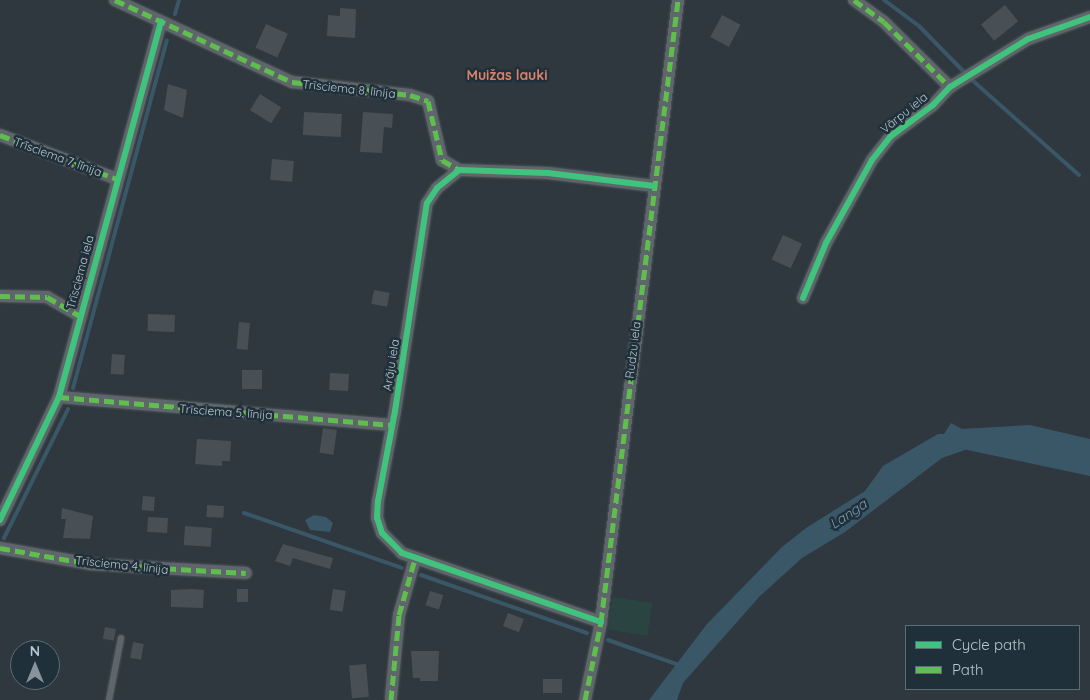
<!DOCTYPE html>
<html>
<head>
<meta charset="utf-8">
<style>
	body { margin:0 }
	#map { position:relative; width:1090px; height:700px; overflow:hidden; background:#2e383e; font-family:Quicksand,sans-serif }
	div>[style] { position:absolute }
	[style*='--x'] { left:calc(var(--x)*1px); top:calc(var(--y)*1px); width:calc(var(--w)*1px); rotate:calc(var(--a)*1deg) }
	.green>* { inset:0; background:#2a4442; transform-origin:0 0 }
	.water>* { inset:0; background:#3a5768 }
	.stream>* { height:4px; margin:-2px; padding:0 2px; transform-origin:2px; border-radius:2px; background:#3a5768 }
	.river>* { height:21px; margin:-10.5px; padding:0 10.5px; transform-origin:10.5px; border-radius:10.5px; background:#3a5768 }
	.building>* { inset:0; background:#485055; transform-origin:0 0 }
	.roads { filter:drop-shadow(0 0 1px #4c5458) drop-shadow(0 0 1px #4c5458) }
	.service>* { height:6px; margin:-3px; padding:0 3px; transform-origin:3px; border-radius:3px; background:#5f666b }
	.minor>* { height:12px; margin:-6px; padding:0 6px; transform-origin:6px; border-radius:6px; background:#5f666b }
	.quiet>* { height:5px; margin-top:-2.5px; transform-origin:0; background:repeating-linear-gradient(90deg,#5fbe4e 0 10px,transparent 0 15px) }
	.cycleway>* { height:6px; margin:-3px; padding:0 3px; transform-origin:3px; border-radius:3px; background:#40c37c }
	span { translate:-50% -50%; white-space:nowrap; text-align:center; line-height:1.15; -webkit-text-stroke:5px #20303a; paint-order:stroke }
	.street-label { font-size:12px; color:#b9c6cd }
	.neighbourhood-label { font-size:14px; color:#d98169; font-weight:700 }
	.water-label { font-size:14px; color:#799db1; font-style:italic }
	.legend { position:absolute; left:905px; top:625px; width:175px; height:65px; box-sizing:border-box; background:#20303a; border:1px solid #5d6c75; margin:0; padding:6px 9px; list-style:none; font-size:15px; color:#b9c6cd }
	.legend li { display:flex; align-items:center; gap:10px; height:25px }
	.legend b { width:25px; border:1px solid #5d6c75 }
	.north { position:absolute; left:10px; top:640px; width:50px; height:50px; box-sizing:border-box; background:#20303a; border:1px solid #5d6c75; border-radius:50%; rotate:0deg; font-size:14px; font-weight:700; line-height:20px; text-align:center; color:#b9c6cd }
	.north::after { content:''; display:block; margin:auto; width:18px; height:22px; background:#88949b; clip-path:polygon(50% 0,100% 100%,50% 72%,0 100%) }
</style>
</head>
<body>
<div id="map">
	<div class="green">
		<i style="left:613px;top:597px;width:40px;height:33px;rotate:9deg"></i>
	</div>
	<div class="water">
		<i style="clip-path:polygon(951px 423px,962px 429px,1030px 425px,1090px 439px,1090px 465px,1028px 451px,1016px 445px,979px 445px,942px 458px,845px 532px,802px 558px,760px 596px,683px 683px,677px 700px,649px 700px,707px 624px,782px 547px,806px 528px,865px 491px,883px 466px,938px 434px,944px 434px)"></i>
		<i style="clip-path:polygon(314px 515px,326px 517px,333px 523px,330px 532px,310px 530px,305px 520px)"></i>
	</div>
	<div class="stream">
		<i style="--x:884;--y:0;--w:44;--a:36.6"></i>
		<i style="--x:919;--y:26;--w:63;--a:45.6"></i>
		<i style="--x:175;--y:14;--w:15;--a:-74"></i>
		<i style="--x:972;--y:80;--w:143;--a:41.6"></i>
		<i style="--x:73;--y:388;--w:360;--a:-74.9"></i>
		<i style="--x:244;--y:513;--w:167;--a:19.2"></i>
		<i style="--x:4;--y:538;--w:144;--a:-63.6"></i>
		<i style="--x:421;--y:575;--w:176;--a:19.3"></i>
		<i style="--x:608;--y:640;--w:75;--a:19.4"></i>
	</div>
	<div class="river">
		<i style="--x:968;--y:439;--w:125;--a:12"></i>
	</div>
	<div class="building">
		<i style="left:1005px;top:5px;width:21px;height:31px;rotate:51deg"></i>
		<i style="clip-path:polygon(340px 8px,356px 9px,355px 38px,327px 36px,328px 15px,340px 16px)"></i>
		<i style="left:722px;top:15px;width:21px;height:25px;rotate:28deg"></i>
		<i style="left:266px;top:24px;width:24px;height:26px;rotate:24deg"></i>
		<i style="clip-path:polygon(168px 84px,187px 90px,183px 118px,164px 110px)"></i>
		<i style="left:260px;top:94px;width:25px;height:19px;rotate:32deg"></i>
		<i style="left:304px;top:112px;width:38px;height:23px;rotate:3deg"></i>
		<i style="clip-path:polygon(363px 112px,393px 114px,392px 128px,384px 127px,382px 153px,360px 152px)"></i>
		<i style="left:272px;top:159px;width:22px;height:21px;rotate:5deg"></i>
		<i style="left:783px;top:235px;width:21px;height:27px;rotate:25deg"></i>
		<i style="left:374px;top:290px;width:16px;height:14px;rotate:11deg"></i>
		<i style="left:148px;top:314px;width:27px;height:17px;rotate:2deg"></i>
		<i style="left:239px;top:322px;width:11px;height:27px;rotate:5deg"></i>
		<i style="left:112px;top:354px;width:13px;height:20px;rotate:4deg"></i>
		<i style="left:242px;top:370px;width:20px;height:19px"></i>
		<i style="left:330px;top:373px;width:19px;height:17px;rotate:3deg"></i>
		<i style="left:323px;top:428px;width:14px;height:25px;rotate:8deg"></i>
		<i style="clip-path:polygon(197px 439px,231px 441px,230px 461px,222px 461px,222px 466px,195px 464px)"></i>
		<i style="left:143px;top:496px;width:12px;height:14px;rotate:5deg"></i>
		<i style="left:207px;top:505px;width:17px;height:12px;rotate:3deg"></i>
		<i style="clip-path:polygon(62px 508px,93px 516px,90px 539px,63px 538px,66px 519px,61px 519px)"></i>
		<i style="left:148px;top:517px;width:20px;height:15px;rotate:3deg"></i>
		<i style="left:185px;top:526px;width:27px;height:19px;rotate:4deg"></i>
		<i style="clip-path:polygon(283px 544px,333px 558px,330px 569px,293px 558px,290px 566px,275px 561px)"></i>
		<i style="clip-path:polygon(191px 589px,204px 590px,203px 608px,171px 607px,171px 590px)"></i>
		<i style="left:237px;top:589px;width:11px;height:13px"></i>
		<i style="left:333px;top:589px;width:13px;height:21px;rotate:9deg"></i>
		<i style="left:430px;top:591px;width:14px;height:15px;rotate:17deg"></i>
		<i style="left:508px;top:613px;width:17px;height:14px;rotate:21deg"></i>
		<i style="left:105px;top:627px;width:11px;height:12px;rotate:10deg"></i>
		<i style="left:133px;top:642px;width:11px;height:16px;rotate:10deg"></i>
		<i style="clip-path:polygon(411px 651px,439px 651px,438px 681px,420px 681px,420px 678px,413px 678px)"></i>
		<i style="left:366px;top:664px;width:33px;height:17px;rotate:85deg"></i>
		<i style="left:543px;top:679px;width:19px;height:14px"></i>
	</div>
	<div class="roads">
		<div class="service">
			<i style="--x:109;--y:700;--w:63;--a:-79"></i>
		</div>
		<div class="minor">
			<i style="--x:115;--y:0;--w:195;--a:24.9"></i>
			<i style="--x:292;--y:82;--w:119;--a:6.3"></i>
			<i style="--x:410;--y:95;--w:19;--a:18"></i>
			<i style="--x:428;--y:101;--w:61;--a:76.7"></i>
			<i style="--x:442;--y:160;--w:20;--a:30"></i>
			<i style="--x:854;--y:0;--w:37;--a:36"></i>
			<i style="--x:884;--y:22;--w:93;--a:44.6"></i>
			<i style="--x:0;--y:135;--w:125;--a:20.6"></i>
			<i style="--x:0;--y:296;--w:47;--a:1.2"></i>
			<i style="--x:47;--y:297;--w:38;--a:30"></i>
			<i style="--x:803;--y:298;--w:60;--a:-67.3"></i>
			<i style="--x:826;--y:243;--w:95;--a:-61"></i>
			<i style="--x:872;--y:160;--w:31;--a:-52"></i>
			<i style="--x:891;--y:136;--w:52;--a:-36.4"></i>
			<i style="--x:933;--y:105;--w:25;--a:-47"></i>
			<i style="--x:950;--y:87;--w:92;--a:-31.6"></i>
			<i style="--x:1028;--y:39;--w:66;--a:-19.5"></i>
			<i style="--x:59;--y:397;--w:334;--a:4.8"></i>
			<i style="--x:0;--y:520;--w:136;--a:-64.4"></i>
			<i style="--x:59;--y:397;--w:389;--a:-74.8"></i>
			<i style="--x:0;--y:548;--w:92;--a:10"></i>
			<i style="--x:91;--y:564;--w:155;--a:3.3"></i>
			<i style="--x:601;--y:622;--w:211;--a:-160.9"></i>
			<i style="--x:402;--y:553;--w:28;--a:-135"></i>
			<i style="--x:382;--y:533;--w:16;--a:-108"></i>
			<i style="--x:377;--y:518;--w:17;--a:-87"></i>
			<i style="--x:378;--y:501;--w:92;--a:-79.3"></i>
			<i style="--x:395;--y:411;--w:210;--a:-81.3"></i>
			<i style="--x:427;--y:203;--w:18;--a:-56"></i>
			<i style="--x:437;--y:188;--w:28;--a:-39"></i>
			<i style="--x:459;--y:170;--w:89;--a:1.9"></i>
			<i style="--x:548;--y:173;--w:107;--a:7"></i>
			<i style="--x:391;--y:698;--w:83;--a:-84.5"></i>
			<i style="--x:399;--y:615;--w:58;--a:-74.1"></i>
			<i style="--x:585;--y:700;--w:80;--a:-78.4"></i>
			<i style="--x:601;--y:622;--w:627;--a:-82.94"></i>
		</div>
	</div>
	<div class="quiet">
		<i style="--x:115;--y:0;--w:195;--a:24.9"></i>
		<i style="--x:292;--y:82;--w:119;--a:6.3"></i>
		<i style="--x:410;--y:95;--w:19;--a:18"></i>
		<i style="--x:428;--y:101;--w:61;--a:76.7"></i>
		<i style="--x:442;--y:160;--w:20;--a:30"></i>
		<i style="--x:854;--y:0;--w:37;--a:36"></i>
		<i style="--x:884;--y:22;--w:93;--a:44.6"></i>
		<i style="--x:0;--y:135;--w:125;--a:20.6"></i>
		<i style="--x:0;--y:296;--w:47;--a:1.2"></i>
		<i style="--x:47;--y:297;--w:38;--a:30"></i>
		<i style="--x:59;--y:397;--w:334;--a:4.8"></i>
		<i style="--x:0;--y:548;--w:92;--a:10"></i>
		<i style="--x:91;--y:564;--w:155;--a:3.3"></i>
		<i style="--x:391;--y:700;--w:85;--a:-84.6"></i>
		<i style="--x:399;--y:615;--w:58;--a:-74.1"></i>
		<i style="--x:585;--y:700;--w:80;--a:-78.4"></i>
		<i style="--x:601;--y:622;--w:627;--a:-82.94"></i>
	</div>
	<div class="cycleway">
		<i style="--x:803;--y:298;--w:60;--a:-67.3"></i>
		<i style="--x:826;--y:243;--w:95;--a:-61"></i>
		<i style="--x:872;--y:160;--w:31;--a:-52"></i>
		<i style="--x:891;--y:136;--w:52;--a:-36.4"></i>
		<i style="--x:933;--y:105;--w:25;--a:-47"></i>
		<i style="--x:950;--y:87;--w:92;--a:-31.6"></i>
		<i style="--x:1028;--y:39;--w:66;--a:-19.5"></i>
		<i style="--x:0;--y:520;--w:136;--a:-64.4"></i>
		<i style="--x:59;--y:397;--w:389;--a:-74.8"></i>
		<i style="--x:601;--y:622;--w:211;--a:-160.9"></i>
		<i style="--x:402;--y:553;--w:28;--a:-135"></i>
		<i style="--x:382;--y:533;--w:16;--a:-108"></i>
		<i style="--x:377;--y:518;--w:17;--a:-87"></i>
		<i style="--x:378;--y:501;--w:92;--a:-79.3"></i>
		<i style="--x:395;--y:411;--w:210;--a:-81.3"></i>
		<i style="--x:427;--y:203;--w:18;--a:-56"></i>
		<i style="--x:437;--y:188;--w:28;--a:-39"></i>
		<i style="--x:459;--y:170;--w:89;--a:1.9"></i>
		<i style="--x:548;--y:173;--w:107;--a:7"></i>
	</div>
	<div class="street-label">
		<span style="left:349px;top:89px;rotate:6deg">Trīsciema 8. līnija</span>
		<span style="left:904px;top:113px;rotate:-39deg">Vārpu iela</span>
		<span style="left:58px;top:157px;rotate:20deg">Trīsciema 7. līnija</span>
		<span style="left:80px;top:272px;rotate:-75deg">Trīsciema iela</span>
		<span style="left:633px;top:350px;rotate:-83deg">Rudzu iela</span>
		<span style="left:391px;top:365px;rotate:-81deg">Arāju iela</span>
		<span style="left:226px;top:412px;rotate:4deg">Trīsciema 5. līnija</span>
		<span style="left:122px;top:565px;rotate:6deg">Trīsciema 4. līnija</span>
	</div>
	<div class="neighbourhood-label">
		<span style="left:507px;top:75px">Muižas lauki</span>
	</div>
	<div class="water-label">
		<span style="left:848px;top:514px;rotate:-34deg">Langa</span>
	</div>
	<ul class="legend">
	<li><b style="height:6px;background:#40c37c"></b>Cycle path</li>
	<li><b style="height:6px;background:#5fbe4e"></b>Path</li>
	</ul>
	<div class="north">N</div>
</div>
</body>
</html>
